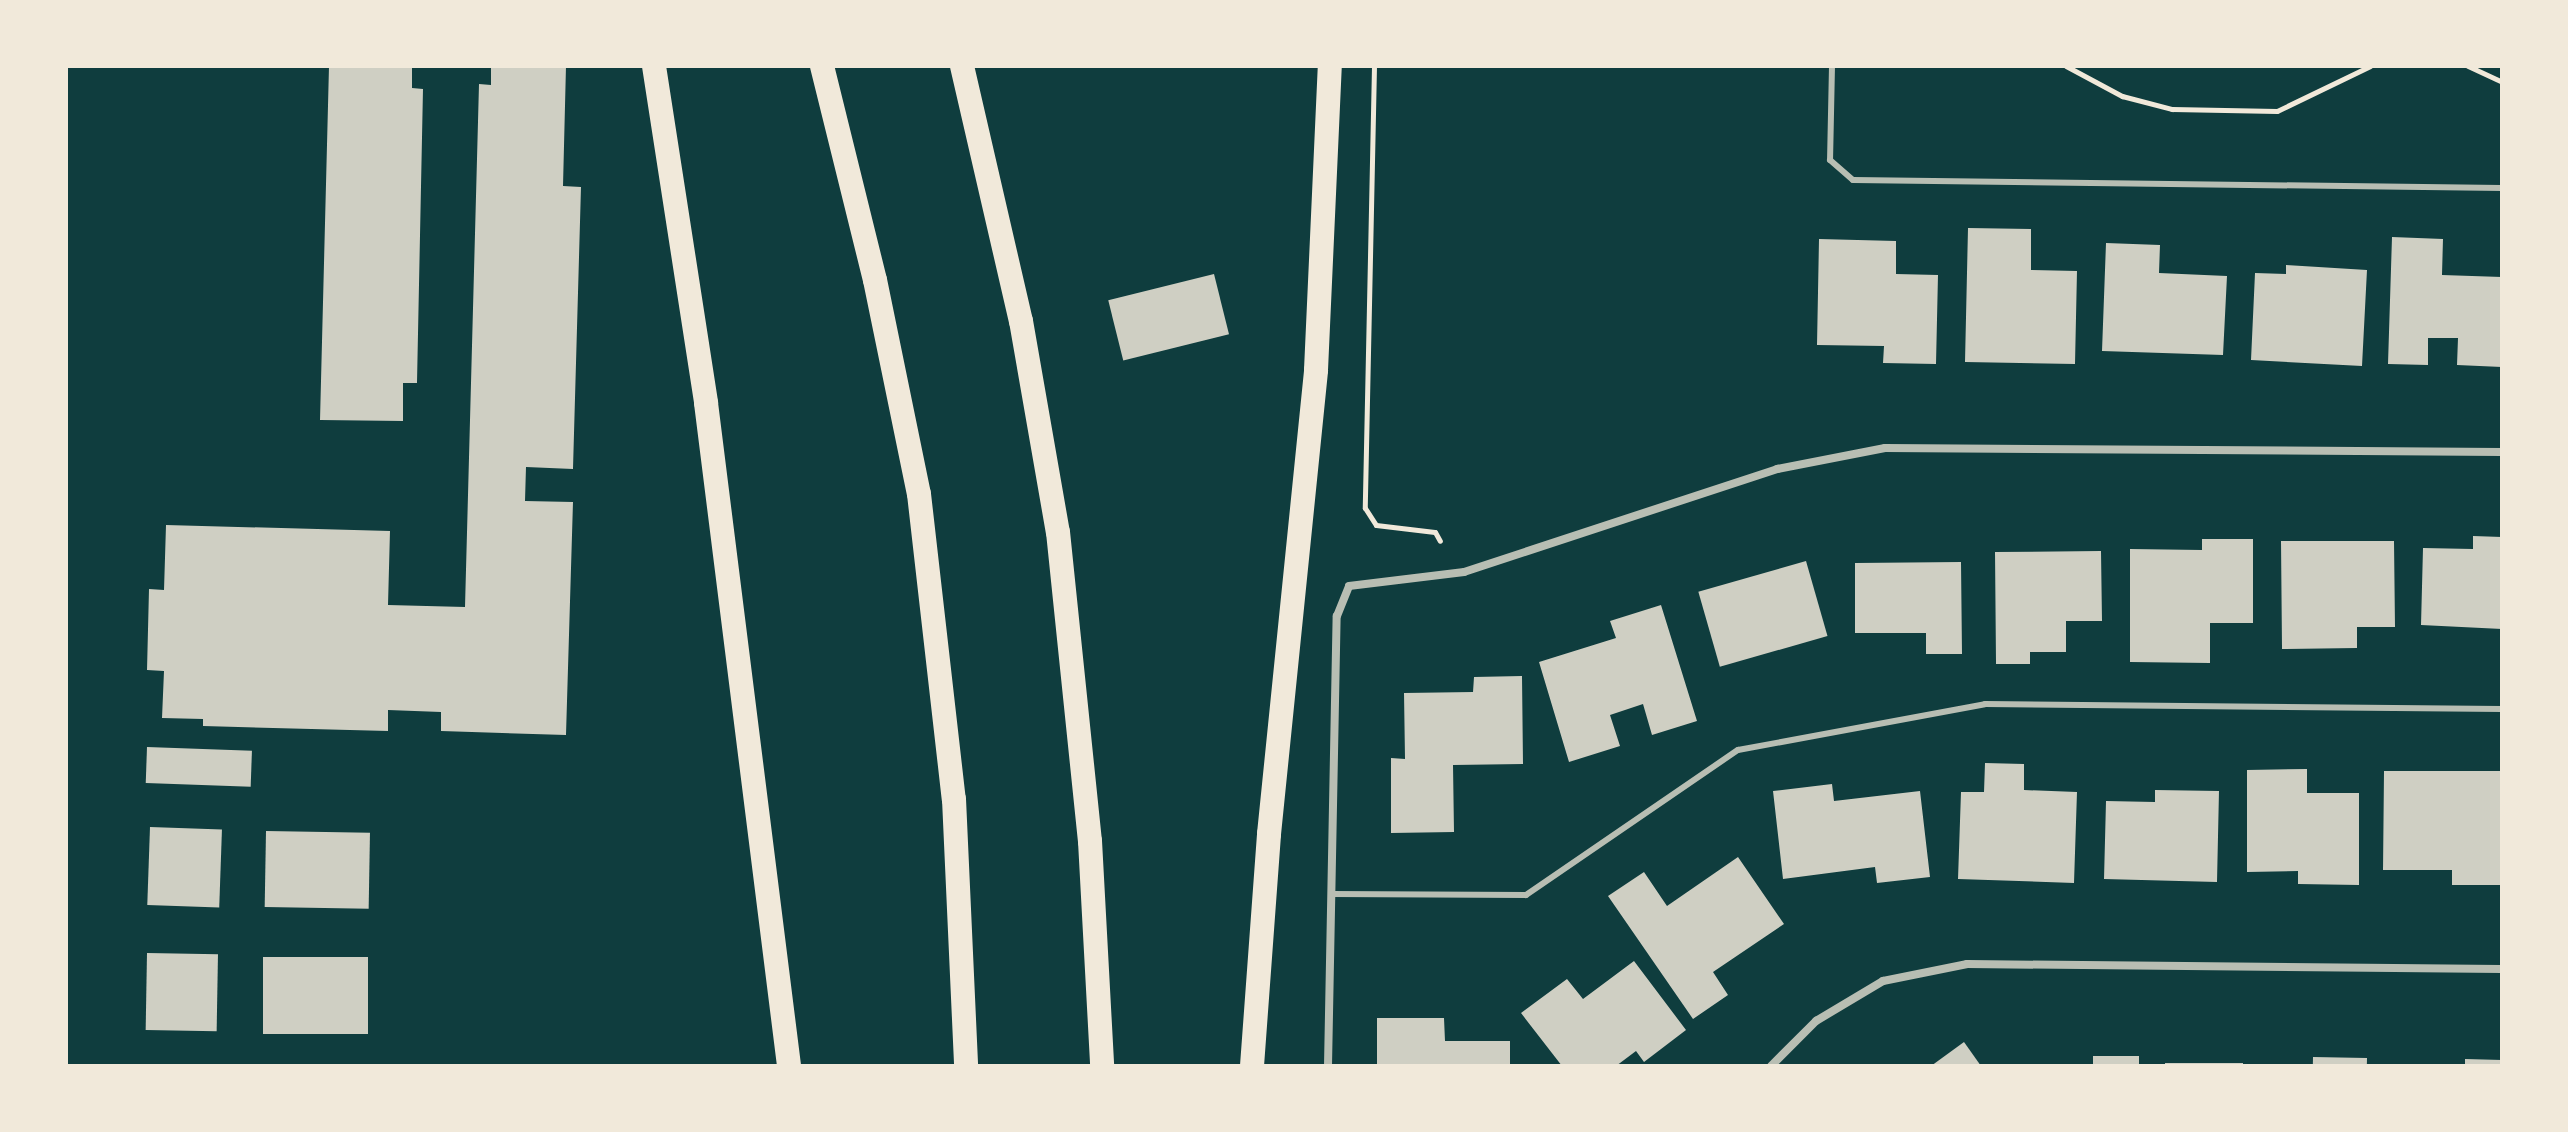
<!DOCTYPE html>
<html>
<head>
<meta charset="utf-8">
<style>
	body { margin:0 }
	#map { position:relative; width:2568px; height:1132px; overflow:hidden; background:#0f3d3e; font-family:Roboto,sans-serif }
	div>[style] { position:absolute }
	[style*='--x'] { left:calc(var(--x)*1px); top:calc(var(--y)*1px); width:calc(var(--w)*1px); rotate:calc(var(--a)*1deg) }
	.building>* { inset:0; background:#cfcfc3; transform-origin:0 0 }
	.path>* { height:5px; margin:-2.5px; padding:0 2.5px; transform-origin:2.5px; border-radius:2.5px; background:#f1e9da }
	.service>* { height:6px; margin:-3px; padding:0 3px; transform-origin:3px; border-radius:3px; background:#b8beb3 }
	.minor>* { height:8px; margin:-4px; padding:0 4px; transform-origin:4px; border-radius:4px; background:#b8beb3 }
	.motorway>* { height:24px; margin:-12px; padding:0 12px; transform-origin:12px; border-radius:12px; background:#f1e9da }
	span { translate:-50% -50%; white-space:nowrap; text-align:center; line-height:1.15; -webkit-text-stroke:6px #f1e9da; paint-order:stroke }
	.frame { position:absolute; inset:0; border:68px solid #f1e9da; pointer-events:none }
</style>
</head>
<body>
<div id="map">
	<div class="building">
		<i style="clip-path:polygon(329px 66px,412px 66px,412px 88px,423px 89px,417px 383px,403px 383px,403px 421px,320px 420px)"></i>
		<i style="clip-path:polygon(491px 66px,566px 66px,563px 186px,581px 187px,573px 469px,526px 467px,525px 501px,573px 502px,566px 735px,441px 731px,441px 712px,388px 710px,388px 731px,203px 726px,203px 719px,162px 718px,164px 671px,147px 670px,149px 589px,164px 590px,166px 525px,390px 531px,388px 605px,465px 607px,479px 84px,491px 85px)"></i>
		<i style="clip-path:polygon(1968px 228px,2031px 229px,2031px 270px,2077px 271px,2075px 364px,1965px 362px)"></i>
		<i style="clip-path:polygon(2392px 237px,2443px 239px,2442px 275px,2502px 277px,2502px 367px,2457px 365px,2458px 338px,2428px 338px,2428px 365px,2388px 364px)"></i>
		<i style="clip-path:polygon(1819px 239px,1896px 241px,1896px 274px,1938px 275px,1936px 364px,1883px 363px,1884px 346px,1817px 345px)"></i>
		<i style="clip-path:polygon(2106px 243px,2160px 245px,2159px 273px,2227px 276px,2223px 355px,2102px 351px)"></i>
		<i style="clip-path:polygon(2286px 265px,2367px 270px,2362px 366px,2251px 360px,2255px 273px,2286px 274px)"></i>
		<i style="left:1214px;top:274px;width:62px;height:109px;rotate:76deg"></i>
		<i style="clip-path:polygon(2473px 536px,2502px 537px,2502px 629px,2421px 625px,2423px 548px,2473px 549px)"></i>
		<i style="clip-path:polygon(2202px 539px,2253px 539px,2253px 623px,2210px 623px,2210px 663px,2130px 662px,2130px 549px,2202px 550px)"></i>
		<i style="clip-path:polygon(2281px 541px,2394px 541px,2395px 627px,2357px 627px,2357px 648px,2282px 649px)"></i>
		<i style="clip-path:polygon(2101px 551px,2102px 621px,2066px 621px,2066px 652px,2030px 652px,2030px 664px,1996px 664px,1995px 552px)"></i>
		<i style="left:1806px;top:561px;width:78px;height:112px;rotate:74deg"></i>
		<i style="clip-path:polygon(1961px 562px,1962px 654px,1926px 654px,1926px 633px,1855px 633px,1855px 563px)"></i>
		<i style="clip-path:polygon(1661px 605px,1697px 721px,1652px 735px,1643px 704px,1610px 715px,1620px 746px,1569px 762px,1539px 662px,1616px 638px,1610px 621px)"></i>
		<i style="clip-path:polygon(1522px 676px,1523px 764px,1453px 765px,1454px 832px,1391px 833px,1391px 758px,1405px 759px,1404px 693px,1473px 692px,1474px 677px)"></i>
		<i style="left:147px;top:747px;width:105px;height:36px;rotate:2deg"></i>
		<i style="clip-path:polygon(1985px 763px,2024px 764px,2024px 790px,2077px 792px,2074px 883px,1958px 879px,1961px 792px,1984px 792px)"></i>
		<i style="clip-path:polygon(2307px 769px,2307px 793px,2359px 793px,2359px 885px,2298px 884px,2298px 871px,2247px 872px,2247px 770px)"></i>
		<i style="clip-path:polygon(2384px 771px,2502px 771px,2502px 885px,2452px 885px,2452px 870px,2383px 870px)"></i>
		<i style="clip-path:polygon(1832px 784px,1834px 801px,1920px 791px,1930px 877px,1877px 883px,1875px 867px,1783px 879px,1773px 791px)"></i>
		<i style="clip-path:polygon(2155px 790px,2219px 791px,2217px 882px,2104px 879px,2106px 801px,2155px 802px)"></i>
		<i style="left:150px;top:827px;width:72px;height:78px;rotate:2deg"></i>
		<i style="left:266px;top:831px;width:104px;height:76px;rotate:1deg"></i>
		<i style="clip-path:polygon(1738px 857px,1784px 924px,1713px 972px,1728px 995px,1693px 1019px,1608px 896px,1644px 872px,1667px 906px)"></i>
		<i style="left:147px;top:953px;width:71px;height:77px;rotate:1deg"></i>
		<i style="left:263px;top:957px;width:105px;height:77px"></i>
		<i style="clip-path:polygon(1634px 961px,1686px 1030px,1644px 1062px,1636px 1051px,1616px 1066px,1562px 1066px,1521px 1013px,1567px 979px,1583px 999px)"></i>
		<i style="clip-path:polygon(1377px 1018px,1444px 1018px,1445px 1041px,1510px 1041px,1510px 1066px,1377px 1066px)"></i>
		<i style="clip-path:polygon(1964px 1042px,1981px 1066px,1931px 1066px)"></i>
		<i style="left:2093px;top:1056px;width:46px;height:10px"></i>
		<i style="left:2313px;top:1057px;width:54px;height:9px;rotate:1deg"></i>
		<i style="clip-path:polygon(2465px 1059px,2502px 1060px,2502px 1066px,2465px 1066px)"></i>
		<i style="left:2165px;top:1063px;width:78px;height:3px"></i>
	</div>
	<div class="path">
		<i style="--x:1374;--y:66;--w:442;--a:91.2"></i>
		<i style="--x:1365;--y:508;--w:20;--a:57"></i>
		<i style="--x:1376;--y:525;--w:59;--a:6.8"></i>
		<i style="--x:1435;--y:532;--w:10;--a:61"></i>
		<i style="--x:2066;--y:66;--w:64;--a:28.2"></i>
		<i style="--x:2122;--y:96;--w:52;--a:14.6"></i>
		<i style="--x:2172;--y:109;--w:105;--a:1.1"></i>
		<i style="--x:2277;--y:111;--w:103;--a:-25.8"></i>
		<i style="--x:2468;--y:66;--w:38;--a:25"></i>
	</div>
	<div class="service">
		<i style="--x:1832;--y:66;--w:94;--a:91.2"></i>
		<i style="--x:1830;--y:160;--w:30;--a:41"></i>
		<i style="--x:1853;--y:180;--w:649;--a:0.71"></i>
		<i style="--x:1331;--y:894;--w:195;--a:0.3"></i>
		<i style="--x:1526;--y:895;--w:257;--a:-34.4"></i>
		<i style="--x:1738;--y:750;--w:251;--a:-10.5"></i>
		<i style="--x:1985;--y:704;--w:517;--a:0.55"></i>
	</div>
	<div class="minor">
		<i style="--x:1328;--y:1066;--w:450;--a:-88.9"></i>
		<i style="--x:1337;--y:616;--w:32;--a:-68"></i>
		<i style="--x:1349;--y:586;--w:116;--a:-6.9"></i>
		<i style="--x:1464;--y:572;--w:330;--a:-18.2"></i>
		<i style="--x:1777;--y:469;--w:110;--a:-11"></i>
		<i style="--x:1885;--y:448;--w:617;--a:0.37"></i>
		<i style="--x:1771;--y:1066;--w:64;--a:-45"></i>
		<i style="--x:1816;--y:1021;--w:78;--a:-30.8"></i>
		<i style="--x:1883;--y:981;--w:86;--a:-11.4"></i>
		<i style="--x:1967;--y:964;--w:535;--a:0.54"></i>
	</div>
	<div class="motorway">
		<i style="--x:654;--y:66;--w:341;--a:81.2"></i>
		<i style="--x:706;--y:403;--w:668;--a:82.86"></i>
		<i style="--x:822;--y:66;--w:220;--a:76.1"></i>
		<i style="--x:875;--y:280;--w:218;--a:78.4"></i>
		<i style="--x:919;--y:494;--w:307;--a:83.5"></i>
		<i style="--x:954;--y:799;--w:267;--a:87.4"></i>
		<i style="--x:962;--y:66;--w:262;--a:77"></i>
		<i style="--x:1021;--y:321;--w:214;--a:80.1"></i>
		<i style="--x:1058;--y:532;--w:311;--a:84.1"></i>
		<i style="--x:1090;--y:841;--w:225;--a:86.9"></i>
		<i style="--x:1252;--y:1066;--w:233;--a:-85.8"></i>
		<i style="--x:1269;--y:834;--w:466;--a:-84.2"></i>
		<i style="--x:1316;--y:370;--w:304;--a:-87.4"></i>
	</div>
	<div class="frame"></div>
</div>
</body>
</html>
